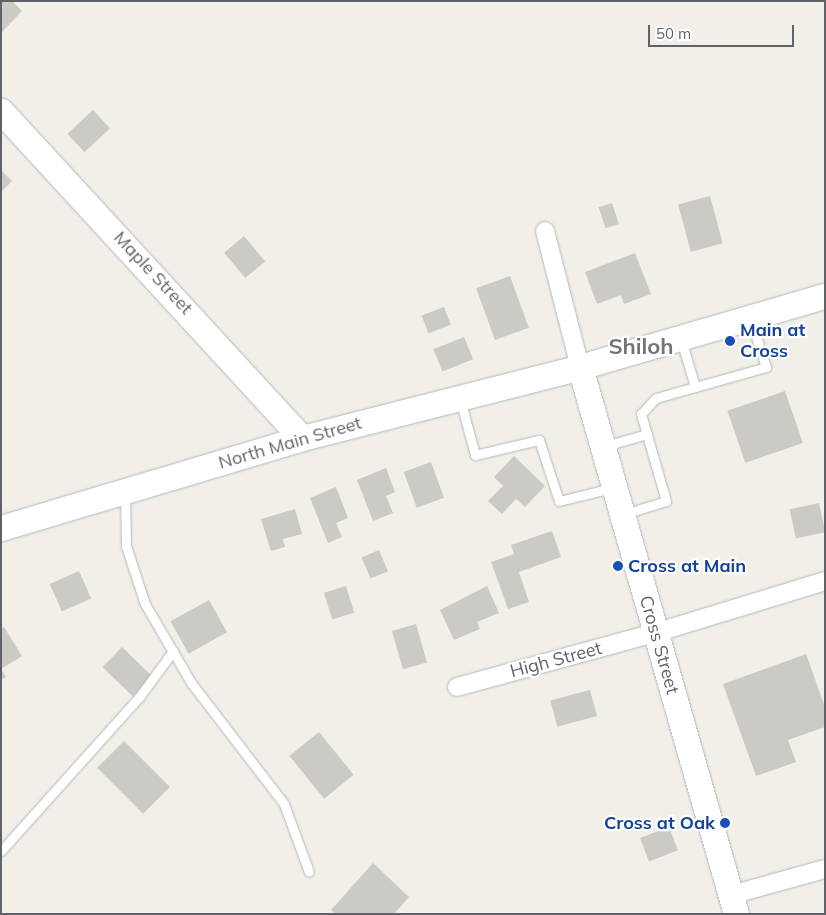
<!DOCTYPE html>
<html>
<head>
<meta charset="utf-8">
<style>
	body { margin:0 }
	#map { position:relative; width:826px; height:915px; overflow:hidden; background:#f1efe8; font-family:Mulish,sans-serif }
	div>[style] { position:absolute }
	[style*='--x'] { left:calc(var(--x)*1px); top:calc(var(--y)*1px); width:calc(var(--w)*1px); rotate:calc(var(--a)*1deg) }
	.building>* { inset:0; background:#cccac5; transform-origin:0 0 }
	.roads { filter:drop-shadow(0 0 1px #b5b8bc) drop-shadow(0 0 1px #b5b8bc) }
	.service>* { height:9px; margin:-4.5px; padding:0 4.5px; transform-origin:4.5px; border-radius:4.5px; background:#fff }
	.minor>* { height:18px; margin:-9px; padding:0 9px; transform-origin:9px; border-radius:9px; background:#fff }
	.secondary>* { height:25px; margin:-12.5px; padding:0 12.5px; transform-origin:12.5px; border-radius:12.5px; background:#fff }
	.dots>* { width:14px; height:14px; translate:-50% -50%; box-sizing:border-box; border:2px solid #fff; border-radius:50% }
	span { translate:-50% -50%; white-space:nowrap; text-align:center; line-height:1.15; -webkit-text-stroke:4.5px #fff; paint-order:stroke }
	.street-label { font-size:18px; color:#5f6368 }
	.transit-label { font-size:18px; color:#164399; font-weight:700 }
	.left { translate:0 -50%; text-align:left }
	.right { translate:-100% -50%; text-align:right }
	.district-label { font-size:22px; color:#70757a; font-weight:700 }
	.frame { position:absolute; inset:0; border:2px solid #5f6368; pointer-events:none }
	.scale { position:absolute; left:648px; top:25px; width:146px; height:22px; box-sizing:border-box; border:2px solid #5f6368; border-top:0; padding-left:6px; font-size:15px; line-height:18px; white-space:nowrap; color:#5f6368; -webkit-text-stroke:4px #fff; paint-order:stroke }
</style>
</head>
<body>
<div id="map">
	<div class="building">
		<i style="clip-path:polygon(1px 1px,12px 1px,22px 11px,1px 33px)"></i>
		<i style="left:93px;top:110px;width:25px;height:35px;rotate:47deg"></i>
		<i style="clip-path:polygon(1px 170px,12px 181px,1px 192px)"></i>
		<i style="left:710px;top:196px;width:49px;height:33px;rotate:75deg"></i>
		<i style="left:612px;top:203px;width:22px;height:14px;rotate:72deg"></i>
		<i style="left:244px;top:236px;width:33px;height:26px;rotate:50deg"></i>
		<i style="clip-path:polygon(635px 253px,651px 294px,624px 304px,621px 295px,597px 304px,585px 272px)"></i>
		<i style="left:510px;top:276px;width:55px;height:36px;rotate:70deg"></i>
		<i style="left:444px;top:307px;width:19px;height:24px;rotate:69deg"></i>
		<i style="left:464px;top:337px;width:24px;height:33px;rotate:68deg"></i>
		<i style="left:785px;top:391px;width:55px;height:61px;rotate:71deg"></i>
		<i style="clip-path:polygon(514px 456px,545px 486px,525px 507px,516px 499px,502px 514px,488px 501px,503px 486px,494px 477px)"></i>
		<i style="left:431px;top:462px;width:38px;height:29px;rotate:70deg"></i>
		<i style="clip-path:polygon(386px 468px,395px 492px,386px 496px,393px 513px,373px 521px,357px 480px)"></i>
		<i style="clip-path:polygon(336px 487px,348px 518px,336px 523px,342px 537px,328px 543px,310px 498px)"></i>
		<i style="left:819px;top:503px;width:30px;height:30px;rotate:78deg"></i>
		<i style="clip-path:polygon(295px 509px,302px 534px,283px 539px,285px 547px,271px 551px,261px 519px)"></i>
		<i style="clip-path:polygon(552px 531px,561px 557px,519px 572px,529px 602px,508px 609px,491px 562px,514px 554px,511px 545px)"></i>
		<i style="left:379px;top:550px;width:23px;height:19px;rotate:67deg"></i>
		<i style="left:79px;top:571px;width:30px;height:32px;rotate:66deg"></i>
		<i style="left:346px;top:586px;width:28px;height:23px;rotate:73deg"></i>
		<i style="clip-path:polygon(487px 586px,499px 613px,477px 622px,480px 629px,454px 640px,440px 610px)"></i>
		<i style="left:209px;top:600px;width:37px;height:44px;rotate:61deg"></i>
		<i style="left:416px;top:624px;width:40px;height:25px;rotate:74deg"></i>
		<i style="clip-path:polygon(4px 627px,22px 656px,1px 669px,6px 677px,1px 680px,1px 629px)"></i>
		<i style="left:122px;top:647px;width:42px;height:28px;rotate:44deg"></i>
		<i style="clip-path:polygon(806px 654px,825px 707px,825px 727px,788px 740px,796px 762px,756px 776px,723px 684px)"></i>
		<i style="left:590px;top:690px;width:27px;height:41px;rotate:75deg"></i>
		<i style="left:319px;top:732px;width:55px;height:38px;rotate:51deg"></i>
		<i style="left:124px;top:741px;width:65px;height:38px;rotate:45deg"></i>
		<i style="left:669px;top:827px;width:25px;height:31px;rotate:69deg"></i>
		<i style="clip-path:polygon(373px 863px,409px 897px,394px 914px,336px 914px,331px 910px)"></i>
	</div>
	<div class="roads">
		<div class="service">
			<i style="--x:695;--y:387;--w:74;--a:-15.7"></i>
			<i style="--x:766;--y:367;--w:52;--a:-108.1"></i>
			<i style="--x:460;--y:399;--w:58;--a:75"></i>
			<i style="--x:475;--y:455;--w:66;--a:-13.2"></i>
			<i style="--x:539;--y:440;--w:64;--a:71.8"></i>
			<i style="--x:559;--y:501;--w:55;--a:-13.8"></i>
			<i style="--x:605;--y:446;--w:44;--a:-15.9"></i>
			<i style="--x:125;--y:493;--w:53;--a:88.9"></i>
			<i style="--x:126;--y:546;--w:61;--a:71.9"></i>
			<i style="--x:145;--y:604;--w:93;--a:59.6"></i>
			<i style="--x:192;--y:684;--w:151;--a:52.5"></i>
			<i style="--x:284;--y:804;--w:72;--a:69.8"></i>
			<i style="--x:624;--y:514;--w:44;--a:-17.2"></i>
			<i style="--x:666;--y:501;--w:91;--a:-106"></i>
			<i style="--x:641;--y:414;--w:22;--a:-47"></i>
			<i style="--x:656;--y:398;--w:41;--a:-15.8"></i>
			<i style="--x:695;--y:387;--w:50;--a:-106.3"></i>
			<i style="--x:1;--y:851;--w:208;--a:-48.1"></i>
			<i style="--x:140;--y:696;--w:56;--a:-53.7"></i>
		</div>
		<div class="minor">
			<i style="--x:545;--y:231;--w:140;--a:75.6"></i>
			<i style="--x:457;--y:687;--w:205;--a:-15.3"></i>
			<i style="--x:655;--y:633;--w:178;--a:-17"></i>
			<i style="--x:731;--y:895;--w:98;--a:-15.5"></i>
		</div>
		<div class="secondary">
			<i style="--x:1;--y:111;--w:444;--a:47.4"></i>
			<i style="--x:580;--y:367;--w:569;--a:74.08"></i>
			<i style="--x:1;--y:528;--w:314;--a:-16.6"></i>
			<i style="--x:302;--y:438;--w:287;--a:-14.3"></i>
			<i style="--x:580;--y:367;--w:255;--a:-16.2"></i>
		</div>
	</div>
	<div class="dots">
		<i style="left:730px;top:341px;background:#1a4fb4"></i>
		<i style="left:618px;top:566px;background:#1a4fb4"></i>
		<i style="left:725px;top:823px;background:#1a4fb4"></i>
	</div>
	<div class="street-label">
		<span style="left:153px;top:273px;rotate:47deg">Maple Street</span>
		<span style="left:290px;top:443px;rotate:-16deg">North Main Street</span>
		<span style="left:659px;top:645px;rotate:74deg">Cross Street</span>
		<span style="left:556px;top:660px;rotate:-15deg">High Street</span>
	</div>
	<div class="transit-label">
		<span class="left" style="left:740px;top:341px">Main at<br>Cross</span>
		<span class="left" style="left:628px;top:566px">Cross at Main</span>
		<span class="right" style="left:715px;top:823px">Cross at Oak</span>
	</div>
	<div class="district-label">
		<span style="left:641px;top:347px">Shiloh</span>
	</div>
	<div class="frame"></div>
	<div class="scale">50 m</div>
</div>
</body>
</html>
